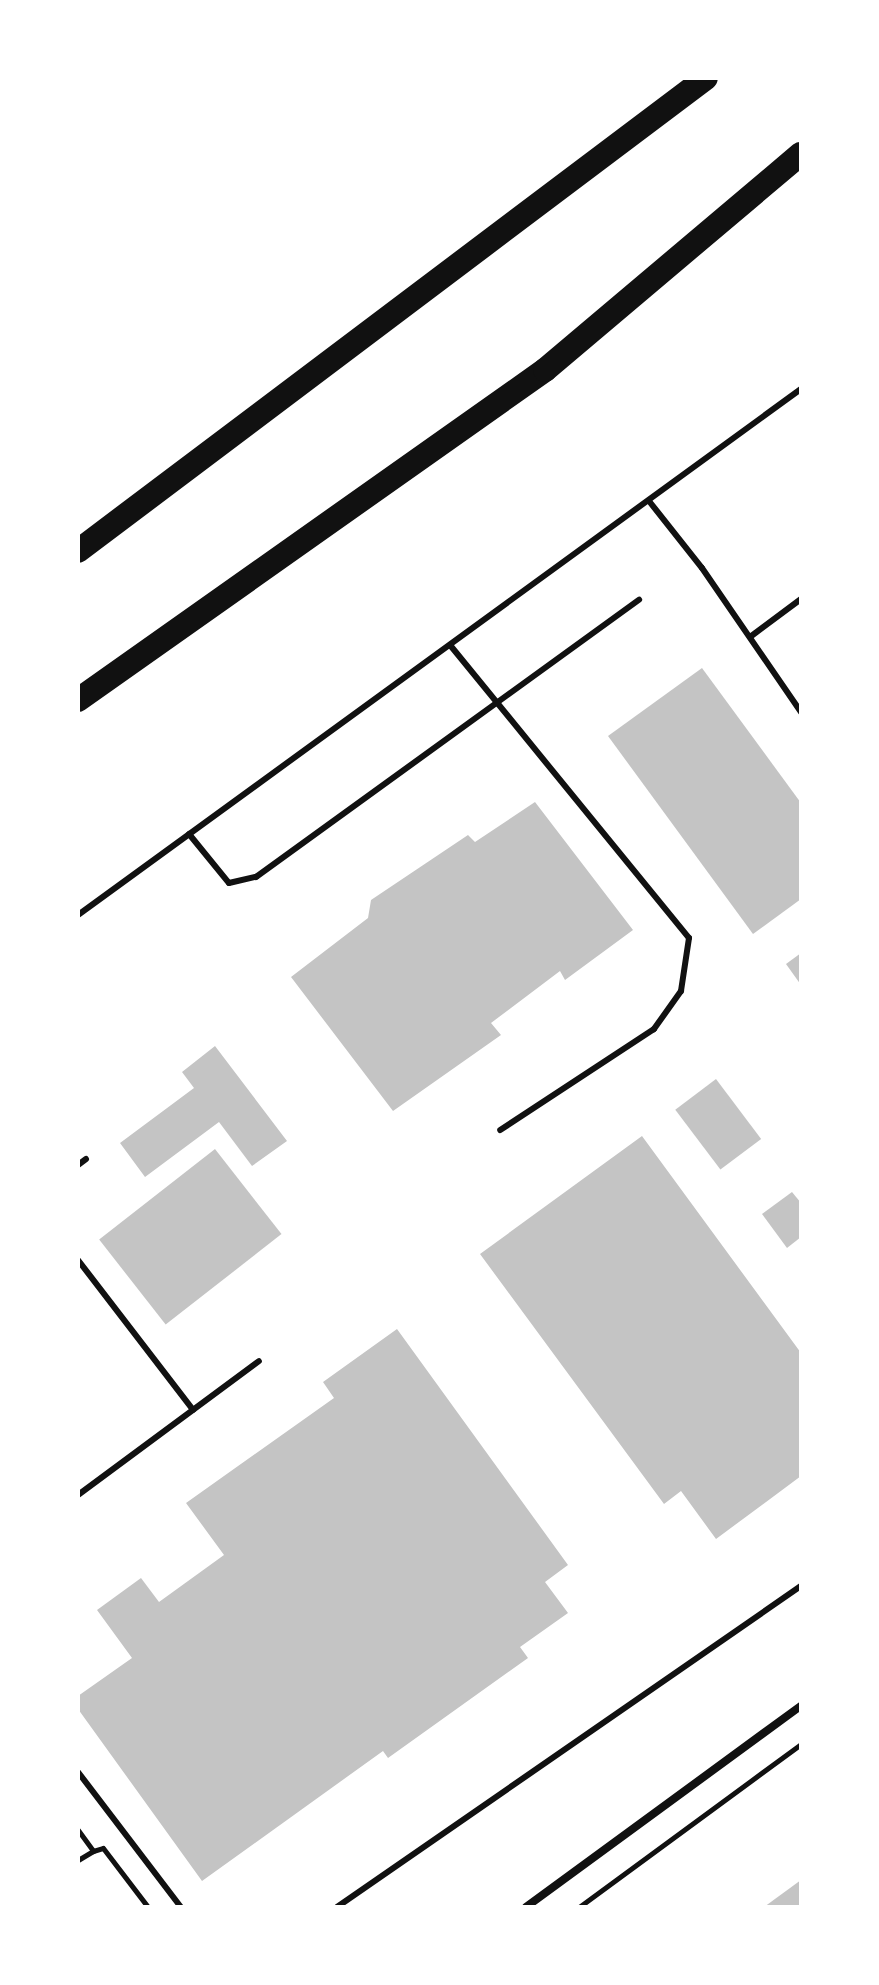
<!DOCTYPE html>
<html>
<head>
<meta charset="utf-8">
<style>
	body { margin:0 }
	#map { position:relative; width:879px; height:1985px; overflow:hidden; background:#fff; font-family:"DM Sans",sans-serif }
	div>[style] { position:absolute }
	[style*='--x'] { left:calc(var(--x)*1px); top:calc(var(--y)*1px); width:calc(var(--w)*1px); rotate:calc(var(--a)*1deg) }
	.building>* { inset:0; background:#c4c4c4; transform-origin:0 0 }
	.path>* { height:5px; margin:-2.5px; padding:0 2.5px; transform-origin:2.5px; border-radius:2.5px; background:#111 }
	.service>* { height:6px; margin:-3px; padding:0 3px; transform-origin:3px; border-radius:3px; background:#111 }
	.minor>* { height:8px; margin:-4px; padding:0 4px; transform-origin:4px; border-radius:4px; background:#111 }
	.motorway>* { height:24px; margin:-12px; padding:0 12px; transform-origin:12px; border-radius:12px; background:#111 }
	span { translate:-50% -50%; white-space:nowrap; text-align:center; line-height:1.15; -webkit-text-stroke:8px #fff; paint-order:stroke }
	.frame { position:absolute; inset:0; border:80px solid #fff; pointer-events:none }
</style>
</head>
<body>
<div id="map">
	<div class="building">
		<i style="clip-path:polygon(702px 668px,801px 803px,801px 899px,753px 934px,608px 736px)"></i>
		<i style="clip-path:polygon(535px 802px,633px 930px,565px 980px,560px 971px,491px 1023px,501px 1035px,393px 1111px,291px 977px,368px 918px,371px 900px,468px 835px,475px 842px)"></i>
		<i style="clip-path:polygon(801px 953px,801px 985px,786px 964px)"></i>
		<i style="clip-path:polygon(215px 1046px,287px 1141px,252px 1166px,219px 1122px,145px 1177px,120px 1143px,194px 1088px,182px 1072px)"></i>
		<i style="left:716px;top:1079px;width:75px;height:51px;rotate:53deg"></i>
		<i style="clip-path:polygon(642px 1136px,801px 1353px,801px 1476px,716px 1539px,681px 1491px,664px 1504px,480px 1254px)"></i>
		<i style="left:215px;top:1149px;width:108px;height:147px;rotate:52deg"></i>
		<i style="clip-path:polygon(792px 1192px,801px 1203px,801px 1237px,787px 1248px,762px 1214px)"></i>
		<i style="clip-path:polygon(397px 1329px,568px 1565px,545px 1582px,568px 1613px,520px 1647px,528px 1658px,388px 1758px,383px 1751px,202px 1881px,78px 1709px,78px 1696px,132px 1658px,97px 1610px,141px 1578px,159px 1602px,224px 1555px,186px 1503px,334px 1398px,323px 1382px)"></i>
		<i style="clip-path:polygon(801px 1880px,801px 1907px,764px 1907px)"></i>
	</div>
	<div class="path">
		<i style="--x:78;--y:1830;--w:26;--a:54"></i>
		<i style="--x:93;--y:1851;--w:10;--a:-17"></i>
		<i style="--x:103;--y:1848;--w:74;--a:52.7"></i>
		<i style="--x:78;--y:1860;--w:17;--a:-31"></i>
		<i style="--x:579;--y:1907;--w:275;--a:-36.3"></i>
	</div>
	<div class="service">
		<i style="--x:649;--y:501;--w:85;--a:51.7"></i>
		<i style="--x:702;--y:568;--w:175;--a:55.5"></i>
		<i style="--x:750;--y:637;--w:64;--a:-36.7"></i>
		<i style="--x:450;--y:645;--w:378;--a:50.8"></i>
		<i style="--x:689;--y:938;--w:54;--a:98.6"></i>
		<i style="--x:681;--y:991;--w:47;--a:125.4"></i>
		<i style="--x:654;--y:1029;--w:184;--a:146.7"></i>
		<i style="--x:189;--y:834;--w:63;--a:50.8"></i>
		<i style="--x:229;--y:883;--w:28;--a:-13"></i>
		<i style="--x:256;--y:877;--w:473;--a:-35.9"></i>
		<i style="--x:78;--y:915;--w:894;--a:-36.04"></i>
		<i style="--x:78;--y:1165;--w:10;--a:-37"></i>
		<i style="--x:78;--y:1260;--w:189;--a:52.5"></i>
		<i style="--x:78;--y:1495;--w:225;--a:-36.5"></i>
		<i style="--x:78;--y:1772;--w:170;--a:52.7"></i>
		<i style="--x:337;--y:1907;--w:564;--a:-34.68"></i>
	</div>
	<div class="minor">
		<i style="--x:526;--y:1907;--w:341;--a:-36.2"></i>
	</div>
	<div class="motorway">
		<i style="--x:78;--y:551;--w:786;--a:-36.99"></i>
		<i style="--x:78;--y:700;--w:572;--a:-35.25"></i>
		<i style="--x:545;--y:370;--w:335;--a:-40.2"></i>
	</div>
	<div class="frame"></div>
</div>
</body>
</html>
